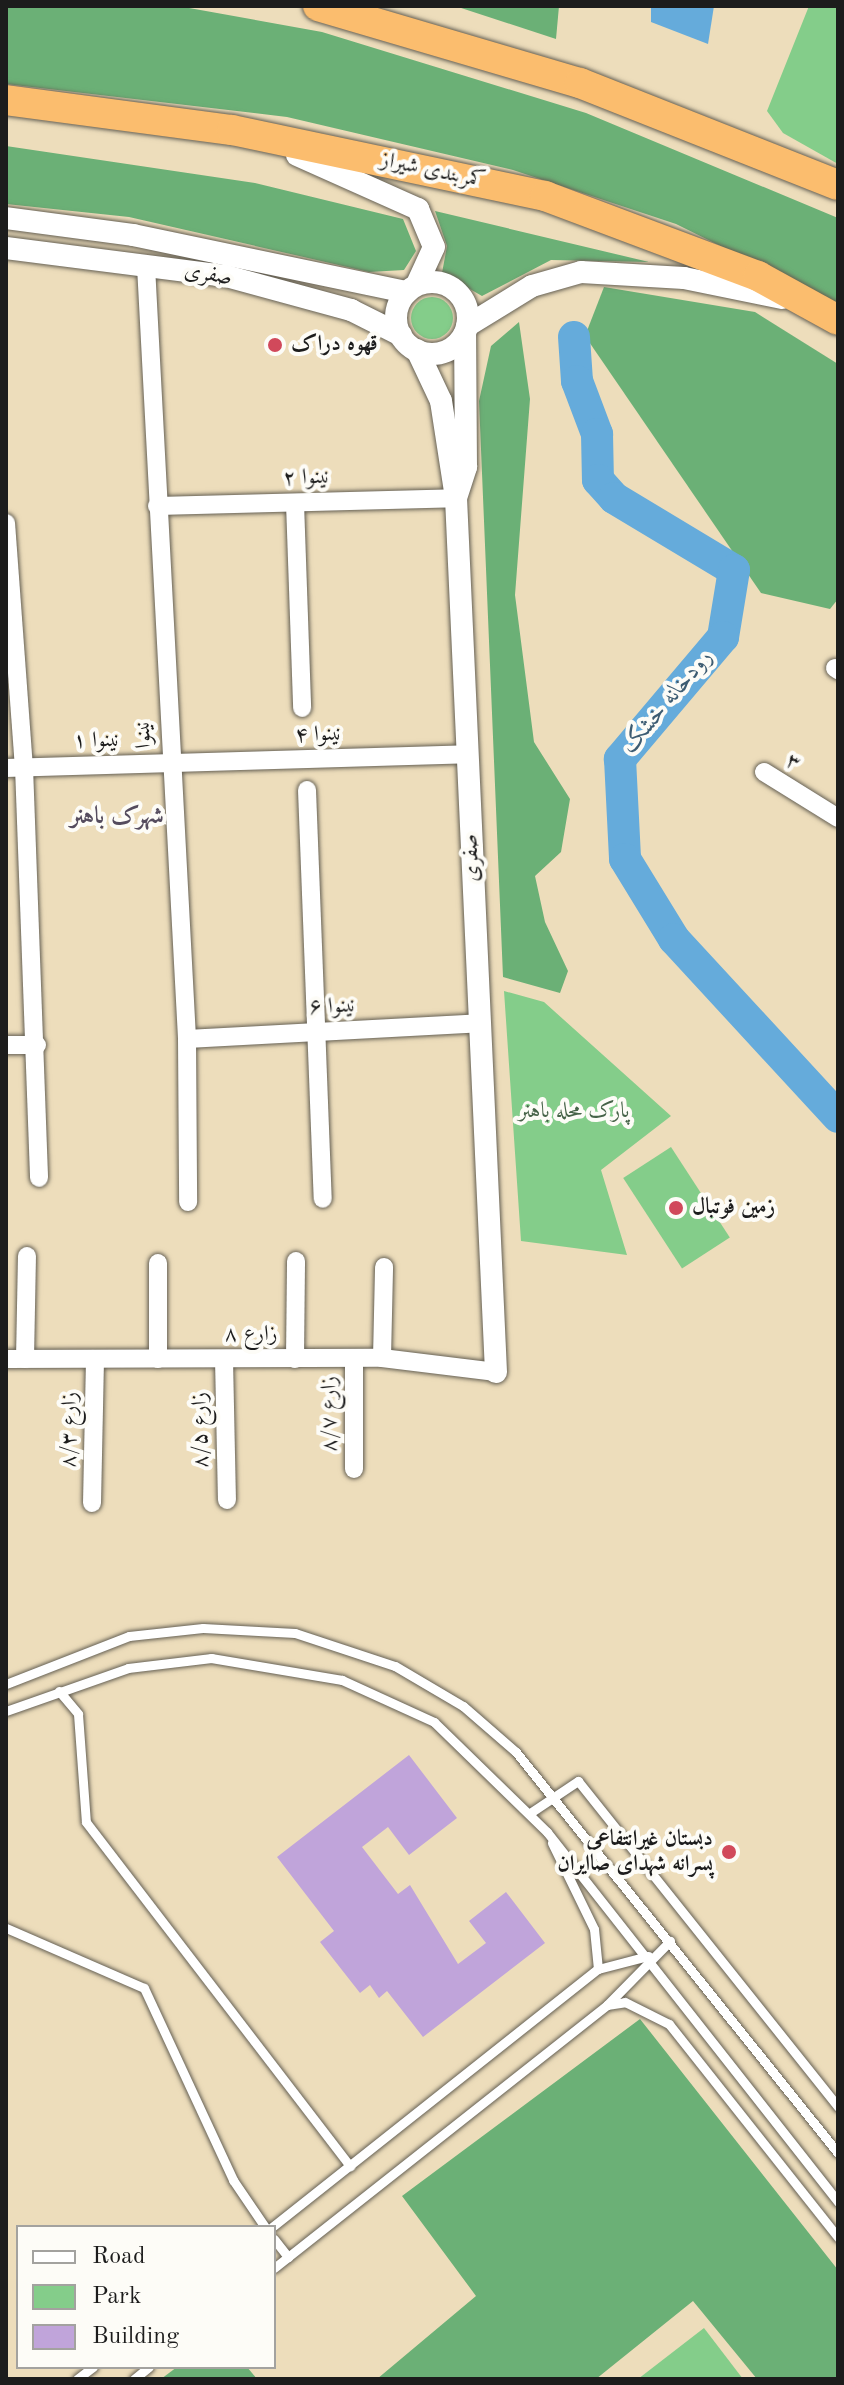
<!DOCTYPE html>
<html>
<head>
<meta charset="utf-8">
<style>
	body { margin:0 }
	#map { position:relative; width:844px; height:2385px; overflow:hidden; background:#edddbb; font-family:"Old Standard TT",Amiri,serif }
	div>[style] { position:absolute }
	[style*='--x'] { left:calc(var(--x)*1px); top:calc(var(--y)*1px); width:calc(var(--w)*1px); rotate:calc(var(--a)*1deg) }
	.green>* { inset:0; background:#84cd8a; transform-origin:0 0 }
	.round { border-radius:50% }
	.forest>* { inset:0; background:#6bb076 }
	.water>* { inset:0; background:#65abdb }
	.river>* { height:32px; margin:-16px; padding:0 16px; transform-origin:16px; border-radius:16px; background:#65abdb }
	.building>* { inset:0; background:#c0a4da }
	.roads { filter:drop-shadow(0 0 2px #656054) drop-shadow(0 0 2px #656054) }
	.service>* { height:9px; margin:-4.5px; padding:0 4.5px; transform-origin:4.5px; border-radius:4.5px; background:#fff }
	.minor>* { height:18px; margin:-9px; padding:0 9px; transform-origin:9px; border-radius:9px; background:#fff }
	.tertiary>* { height:22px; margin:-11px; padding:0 11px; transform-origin:11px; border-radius:11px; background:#fff }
	.tertiary>.ring { margin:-11px; padding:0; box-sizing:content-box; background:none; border:22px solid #fff; border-radius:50% }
	.trunk>* { height:30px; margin:-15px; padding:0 15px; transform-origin:15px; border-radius:15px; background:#fbbd6e }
	.dots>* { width:22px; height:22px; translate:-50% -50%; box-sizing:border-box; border:4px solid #fdfcf7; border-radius:50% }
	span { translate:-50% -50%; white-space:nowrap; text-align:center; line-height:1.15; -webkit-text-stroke:8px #fdfcf7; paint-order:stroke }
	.street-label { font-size:22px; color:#1c1c1c }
	.poi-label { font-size:22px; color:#1c1c1c; font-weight:700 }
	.left { translate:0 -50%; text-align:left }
	.right { translate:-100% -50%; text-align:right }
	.park-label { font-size:22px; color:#466348 }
	.water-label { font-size:24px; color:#3d5c72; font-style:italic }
	.neighbourhood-label { font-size:24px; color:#554c5e; font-weight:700 }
	.frame { position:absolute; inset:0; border:8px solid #1c1c1c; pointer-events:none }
	.legend { position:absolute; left:16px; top:2225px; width:260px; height:144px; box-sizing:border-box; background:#fdfcf7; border:2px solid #a3a29f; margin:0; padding:10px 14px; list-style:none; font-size:24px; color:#1c1c1c }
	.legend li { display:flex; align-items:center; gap:16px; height:40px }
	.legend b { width:40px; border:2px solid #a3a29f }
</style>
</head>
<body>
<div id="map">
	<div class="green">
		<i style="clip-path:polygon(809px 6px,838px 6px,838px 164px,783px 133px,767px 111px)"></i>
		<i class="round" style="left:411px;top:297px;width:42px;height:42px"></i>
		<i style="clip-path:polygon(504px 991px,544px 1002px,671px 1116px,601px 1170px,627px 1255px,521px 1241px)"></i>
		<i style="left:671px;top:1147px;width:108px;height:57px;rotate:57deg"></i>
		<i style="clip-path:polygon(704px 2328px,743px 2379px,638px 2379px)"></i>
	</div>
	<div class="forest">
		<i style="clip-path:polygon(6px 6px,178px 6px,322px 32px,586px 113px,838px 218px,838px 304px,676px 224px,513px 170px,287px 117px,6px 84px)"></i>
		<i style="clip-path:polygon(455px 6px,559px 6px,556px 39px)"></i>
		<i style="clip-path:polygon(6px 146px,255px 183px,403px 219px,416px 251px,404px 270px,369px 272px,129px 217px,6px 204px)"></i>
		<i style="clip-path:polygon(435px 211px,649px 262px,551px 260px,482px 296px,442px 273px,447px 246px)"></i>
		<i style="clip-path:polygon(604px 287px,755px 312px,838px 364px,838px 599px,830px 609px,761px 593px,585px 336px)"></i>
		<i style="clip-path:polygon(519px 322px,530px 399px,515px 595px,534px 742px,570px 799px,561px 852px,535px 876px,545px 922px,568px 971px,560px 993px,503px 977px,479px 401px,491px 346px)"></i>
		<i style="clip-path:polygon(640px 2019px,838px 2270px,838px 2379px,757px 2379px,693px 2301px,596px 2379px,377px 2379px,476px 2296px,402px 2196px)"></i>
		<i style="clip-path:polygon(177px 2367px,247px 2367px,257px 2379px,161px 2379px)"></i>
	</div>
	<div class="water">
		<i style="clip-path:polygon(651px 6px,714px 6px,708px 44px,651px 22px)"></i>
	</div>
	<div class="river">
		<i style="--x:574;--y:337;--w:44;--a:86.1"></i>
		<i style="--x:577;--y:381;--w:57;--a:69.3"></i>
		<i style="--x:597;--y:434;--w:46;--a:88.8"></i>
		<i style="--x:598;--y:480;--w:24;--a:48"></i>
		<i style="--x:614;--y:498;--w:140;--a:31"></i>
		<i style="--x:734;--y:570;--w:68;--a:99.3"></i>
		<i style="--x:723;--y:637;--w:160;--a:130.2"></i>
		<i style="--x:620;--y:759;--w:100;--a:87.1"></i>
		<i style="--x:625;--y:859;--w:94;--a:58.5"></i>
		<i style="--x:674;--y:939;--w:242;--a:47.3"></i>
	</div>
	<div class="building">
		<i style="clip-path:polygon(409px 1755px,457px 1818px,409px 1855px,388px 1827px,362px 1847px,398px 1894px,410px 1885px,458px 1964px,486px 1943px,469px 1921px,506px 1892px,545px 1943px,423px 2037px,387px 1991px,379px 1998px,370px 1985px,360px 1993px,320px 1942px,334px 1931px,277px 1857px)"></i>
	</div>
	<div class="roads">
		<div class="service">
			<i style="--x:6;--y:1684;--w:132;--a:-21.3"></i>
			<i style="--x:129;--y:1636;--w:74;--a:-6.2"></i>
			<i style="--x:203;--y:1628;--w:92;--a:3.1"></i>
			<i style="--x:295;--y:1633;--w:105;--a:18.3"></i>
			<i style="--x:395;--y:1666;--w:79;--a:30.5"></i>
			<i style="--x:463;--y:1706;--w:70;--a:41"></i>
			<i style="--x:516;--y:1752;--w:514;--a:51.24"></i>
			<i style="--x:59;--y:1691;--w:30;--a:50"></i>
			<i style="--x:78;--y:1714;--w:108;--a:85.8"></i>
			<i style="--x:86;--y:1822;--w:434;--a:52.5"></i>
			<i style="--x:6;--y:1711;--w:129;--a:-19.4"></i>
			<i style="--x:128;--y:1668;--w:84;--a:-6.9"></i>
			<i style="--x:211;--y:1658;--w:133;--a:9.5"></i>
			<i style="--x:342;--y:1680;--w:101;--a:24.5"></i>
			<i style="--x:434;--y:1722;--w:158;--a:44.2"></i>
			<i style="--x:547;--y:1832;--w:471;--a:51.8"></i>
			<i style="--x:530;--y:1813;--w:58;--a:-33.7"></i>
			<i style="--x:578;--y:1781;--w:417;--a:51.4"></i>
			<i style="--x:6;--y:1928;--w:150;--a:23.5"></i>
			<i style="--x:144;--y:1988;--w:212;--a:65.1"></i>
			<i style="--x:233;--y:2180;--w:57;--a:55.8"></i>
			<i style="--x:598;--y:1969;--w:52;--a:-14.6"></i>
			<i style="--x:607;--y:2005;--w:90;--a:-45.5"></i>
			<i style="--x:272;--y:2227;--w:416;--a:-38.4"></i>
			<i style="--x:598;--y:1969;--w:40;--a:-95.7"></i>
			<i style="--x:594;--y:1929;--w:96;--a:-116"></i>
			<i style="--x:274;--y:2239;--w:23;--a:52"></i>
			<i style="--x:274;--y:2268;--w:424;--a:-38.3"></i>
			<i style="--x:607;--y:2005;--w:18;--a:-9"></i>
			<i style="--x:625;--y:2002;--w:49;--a:26.6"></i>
			<i style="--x:669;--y:2024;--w:272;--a:51.6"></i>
			<i style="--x:77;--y:2379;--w:20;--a:-37"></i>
			<i style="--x:134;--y:2379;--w:19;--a:-39"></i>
		</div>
		<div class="minor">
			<i style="--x:146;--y:266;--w:774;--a:86.96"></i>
			<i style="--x:187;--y:1039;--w:163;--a:89.6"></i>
			<i style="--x:295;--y:503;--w:205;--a:88"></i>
			<i style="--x:157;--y:506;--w:299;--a:-1.5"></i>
			<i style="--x:6;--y:523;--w:245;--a:85.8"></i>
			<i style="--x:24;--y:767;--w:411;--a:87.9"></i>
			<i style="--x:835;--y:668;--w:4;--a:34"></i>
			<i style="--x:6;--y:768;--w:461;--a:-1.7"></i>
			<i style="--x:764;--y:772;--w:87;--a:31.9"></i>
			<i style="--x:307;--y:790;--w:409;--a:87.8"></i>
			<i style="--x:187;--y:1039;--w:293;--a:-3.1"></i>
			<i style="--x:6;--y:1045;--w:31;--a:0"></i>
			<i style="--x:354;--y:1358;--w:111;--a:90"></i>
			<i style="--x:382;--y:1358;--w:91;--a:-88.7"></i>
			<i style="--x:6;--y:1359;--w:376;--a:-0.2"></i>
			<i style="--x:382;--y:1358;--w:115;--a:7"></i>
			<i style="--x:25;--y:1359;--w:103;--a:-88.9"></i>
			<i style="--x:158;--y:1359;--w:96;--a:-90"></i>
			<i style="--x:224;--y:1359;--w:141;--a:88.8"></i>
			<i style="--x:295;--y:1359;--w:98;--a:-89.4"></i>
			<i style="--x:92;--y:1503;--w:144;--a:-88.8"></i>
		</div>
		<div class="tertiary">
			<i style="--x:297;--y:155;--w:133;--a:24.1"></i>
			<i style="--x:418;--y:209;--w:41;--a:67.2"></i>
			<i style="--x:434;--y:247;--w:41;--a:114.7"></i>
			<i style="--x:6;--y:218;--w:128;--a:7.6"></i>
			<i style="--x:133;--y:235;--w:280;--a:11.8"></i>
			<i style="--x:6;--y:248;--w:222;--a:7.3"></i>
			<i style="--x:226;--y:276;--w:130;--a:15.2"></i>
			<i style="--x:351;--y:310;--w:56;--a:26.6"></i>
			<i class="ring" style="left:396px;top:282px;width:50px;height:50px"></i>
			<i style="--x:467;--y:326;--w:76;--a:-31.6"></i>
			<i style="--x:532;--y:286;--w:51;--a:-15.9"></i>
			<i style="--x:581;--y:272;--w:103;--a:3.3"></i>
			<i style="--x:684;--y:278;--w:100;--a:11.5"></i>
			<i style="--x:417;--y:350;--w:56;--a:64.8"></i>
			<i style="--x:441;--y:401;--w:98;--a:81.2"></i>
			<i style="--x:456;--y:498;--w:875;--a:87.38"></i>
			<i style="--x:456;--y:498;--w:33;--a:-72"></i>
			<i style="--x:466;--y:467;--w:134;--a:-90.4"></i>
		</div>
		<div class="trunk">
			<i style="--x:318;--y:6;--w:273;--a:16.4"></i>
			<i style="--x:580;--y:83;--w:277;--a:21.6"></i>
			<i style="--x:6;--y:100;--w:228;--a:7.6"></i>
			<i style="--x:232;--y:130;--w:320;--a:11.9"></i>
			<i style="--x:545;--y:196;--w:228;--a:20.6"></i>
			<i style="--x:758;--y:276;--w:91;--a:28.8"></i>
		</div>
	</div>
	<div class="dots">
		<i style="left:275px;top:345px;background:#d1495b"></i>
		<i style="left:676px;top:1208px;background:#d1495b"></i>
		<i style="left:729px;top:1852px;background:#d1495b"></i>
	</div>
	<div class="street-label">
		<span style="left:433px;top:171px;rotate:12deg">کمربندی شیراز</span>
		<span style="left:208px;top:275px;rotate:9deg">صفری</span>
		<span style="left:306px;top:478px;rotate:-2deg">۲ نینوا</span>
		<span style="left:144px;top:735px;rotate:-93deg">نینوا</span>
		<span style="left:318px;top:735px;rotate:-2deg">۴ نینوا</span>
		<span style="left:96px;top:741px;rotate:-1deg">۱ نینوا</span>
		<span style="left:793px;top:762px;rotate:32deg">۳</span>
		<span style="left:472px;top:858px;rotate:-93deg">صفری</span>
		<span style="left:332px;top:1007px;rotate:-3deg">۶ نینوا</span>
		<span style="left:251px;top:1335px">۸ زارع</span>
		<span style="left:330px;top:1414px;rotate:-90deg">۸/۷ زارع</span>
		<span style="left:70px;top:1430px;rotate:-89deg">۸/۳ زارع</span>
		<span style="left:201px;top:1430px;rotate:-91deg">۸/۵ زارع</span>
	</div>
	<div class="poi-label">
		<span class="left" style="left:291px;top:345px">قهوه دراک</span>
		<span class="left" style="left:692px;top:1208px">زمین فوتبال</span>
		<span class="right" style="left:713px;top:1852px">دبستان غیرانتفاعی<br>پسرانه شهدای صاایران</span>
	</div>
	<div class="park-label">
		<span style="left:574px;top:1112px">پارک محله باهنر</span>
	</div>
	<div class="water-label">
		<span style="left:668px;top:702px;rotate:-50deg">رودخانه خشک</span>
	</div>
	<div class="neighbourhood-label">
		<span style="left:117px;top:818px">شهرک باهنر</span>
	</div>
	<div class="frame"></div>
	<ul class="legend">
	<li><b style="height:10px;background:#fff"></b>Road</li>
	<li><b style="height:22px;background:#84cd8a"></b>Park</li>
	<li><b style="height:22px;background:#c0a4da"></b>Building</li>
	</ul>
</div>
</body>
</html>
